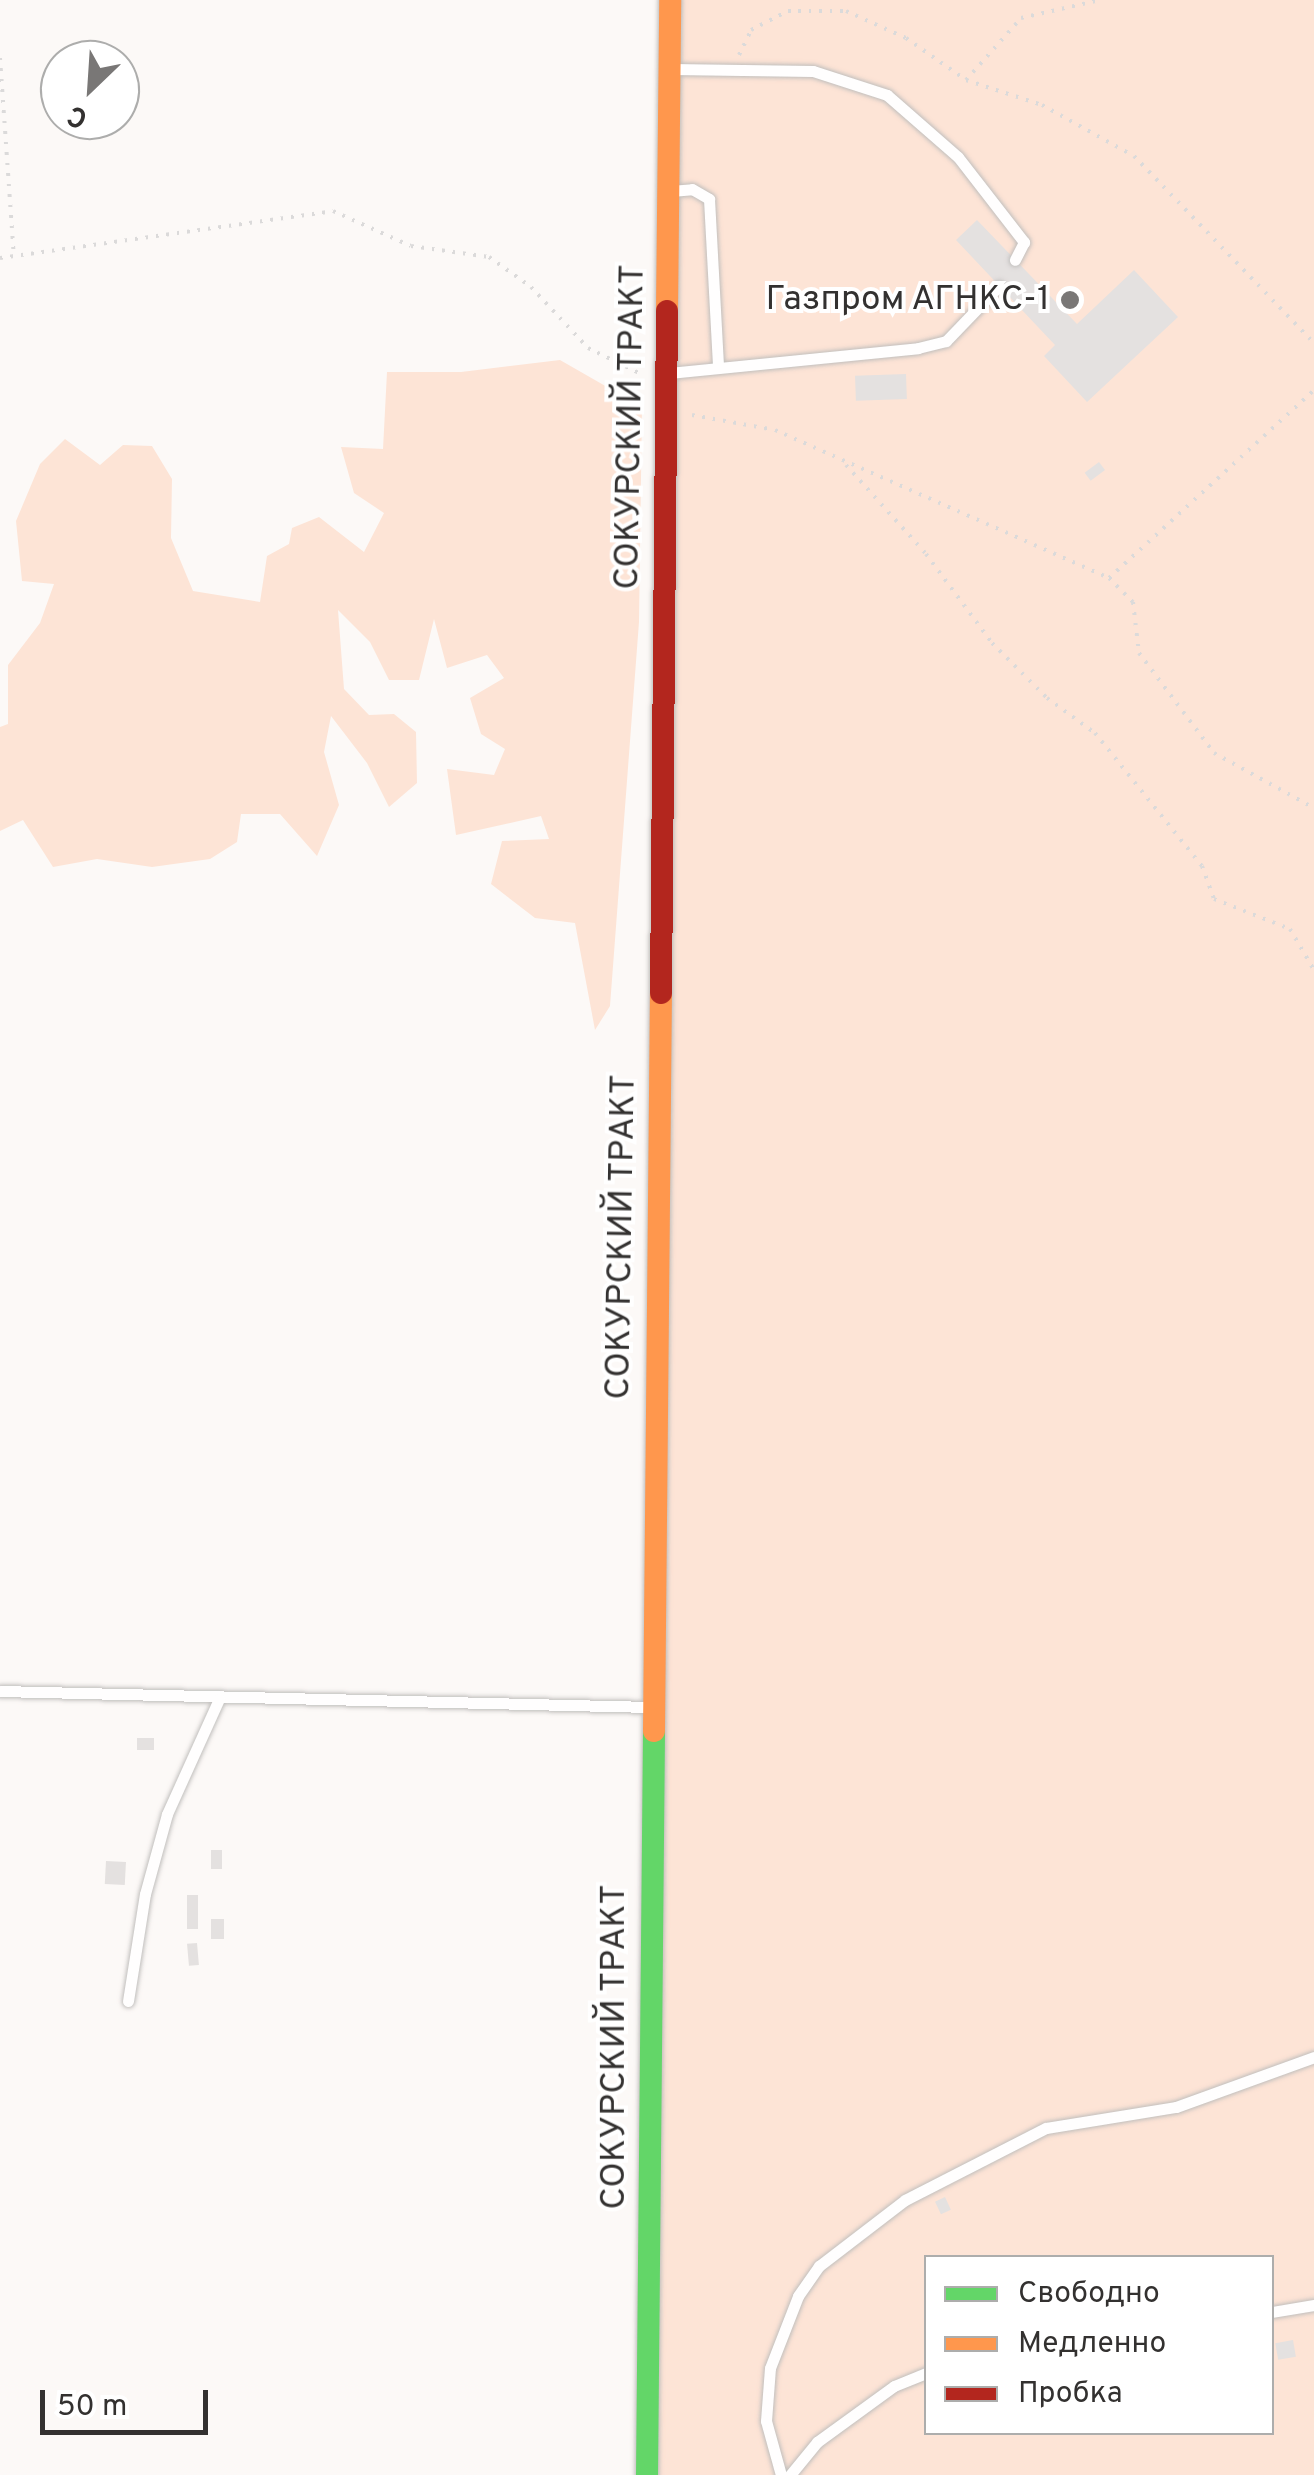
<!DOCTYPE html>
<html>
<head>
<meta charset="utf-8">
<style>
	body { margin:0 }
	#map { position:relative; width:1314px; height:2475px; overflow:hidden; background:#fcf9f7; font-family:Overpass,sans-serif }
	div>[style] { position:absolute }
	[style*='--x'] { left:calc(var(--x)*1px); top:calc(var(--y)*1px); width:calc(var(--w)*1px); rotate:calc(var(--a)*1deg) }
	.green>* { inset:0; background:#fde4d6 }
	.building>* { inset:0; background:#e4e1e0; transform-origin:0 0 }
	.path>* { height:4px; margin-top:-2px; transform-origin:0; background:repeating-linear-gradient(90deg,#dbdada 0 2.5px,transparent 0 10.5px) }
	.roads { filter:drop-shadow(0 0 2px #c1bfbd) drop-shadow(0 0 2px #c1bfbd) }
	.lane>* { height:11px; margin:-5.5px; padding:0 5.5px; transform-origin:5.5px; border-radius:5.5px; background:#fffefe }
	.fast>* { height:22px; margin:-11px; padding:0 11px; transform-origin:11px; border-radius:11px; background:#63d668 }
	.slow>* { height:22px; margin:-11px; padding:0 11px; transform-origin:11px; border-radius:11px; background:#ff974d }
	.jam>* { height:22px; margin:-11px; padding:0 11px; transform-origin:11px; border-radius:11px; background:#b3261e }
	.dots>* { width:28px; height:28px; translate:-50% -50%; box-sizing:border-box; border:5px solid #fff; border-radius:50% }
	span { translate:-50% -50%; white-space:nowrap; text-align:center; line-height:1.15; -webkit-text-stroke:8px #fff; paint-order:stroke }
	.poi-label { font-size:35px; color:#333130 }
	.right { translate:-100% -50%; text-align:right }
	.street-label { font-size:35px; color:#333130 }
	.legend { position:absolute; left:924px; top:2255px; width:350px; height:180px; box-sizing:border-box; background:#fff; border:2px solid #adadac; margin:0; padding:12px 18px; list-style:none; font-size:30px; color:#333130 }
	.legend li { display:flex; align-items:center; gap:20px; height:50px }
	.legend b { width:50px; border:2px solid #adadac }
	.north { position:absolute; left:40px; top:40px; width:100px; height:100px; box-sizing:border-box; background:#fff; border:2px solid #adadac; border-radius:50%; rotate:205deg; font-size:28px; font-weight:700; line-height:40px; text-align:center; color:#333130 }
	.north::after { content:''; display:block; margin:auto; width:35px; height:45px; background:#797776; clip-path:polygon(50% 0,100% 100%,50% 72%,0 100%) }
	.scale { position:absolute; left:40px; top:2390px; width:168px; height:45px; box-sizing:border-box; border:5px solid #333130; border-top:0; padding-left:12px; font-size:30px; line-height:35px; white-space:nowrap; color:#333130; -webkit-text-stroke:8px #fff; paint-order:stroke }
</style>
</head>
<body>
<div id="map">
	<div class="green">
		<i style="clip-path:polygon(evenodd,670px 0,1314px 0,1314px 2475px,647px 2475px,670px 0,926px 2258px,1272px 2258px,1272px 2432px,926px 2432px,926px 2258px)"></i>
		<i style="clip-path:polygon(560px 360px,642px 407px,639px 622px,610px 1006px,595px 1030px,575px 923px,535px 918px,491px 884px,502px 841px,549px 839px,541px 816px,456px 835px,447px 769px,494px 775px,505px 749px,481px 734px,470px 698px,504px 678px,487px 655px,447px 668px,434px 619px,419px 680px,389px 680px,370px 642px,338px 610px,344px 689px,369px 715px,394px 714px,416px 732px,417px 783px,389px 807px,367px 763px,331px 716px,324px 752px,339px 805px,317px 856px,280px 814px,241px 814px,237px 842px,210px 859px,152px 867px,97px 859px,53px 867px,23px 820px,0 831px,0 727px,8px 724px,8px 665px,40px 623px,54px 584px,22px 581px,16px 521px,40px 464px,65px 439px,100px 465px,123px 445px,152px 446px,172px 479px,171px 538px,193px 591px,260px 602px,267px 556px,289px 544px,292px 528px,319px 517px,364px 552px,384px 513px,354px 493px,341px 447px,383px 449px,387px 372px,461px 372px)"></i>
	</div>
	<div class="building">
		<i style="clip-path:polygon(977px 220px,1077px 324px,1134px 270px,1178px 317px,1087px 402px,1044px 356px,1055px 345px,956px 240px)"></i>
		<i style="left:906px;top:374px;width:25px;height:51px;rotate:88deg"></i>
		<i style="left:1099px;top:462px;width:10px;height:18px;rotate:53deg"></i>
		<i style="left:137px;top:1738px;width:17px;height:12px"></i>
		<i style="left:211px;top:1850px;width:11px;height:19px"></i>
		<i style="left:106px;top:1861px;width:20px;height:23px;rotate:3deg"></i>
		<i style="left:198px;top:1895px;width:34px;height:11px;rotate:90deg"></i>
		<i style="left:211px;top:1919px;width:13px;height:20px"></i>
		<i style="left:197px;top:1943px;width:22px;height:10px;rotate:85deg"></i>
		<i style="left:945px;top:2197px;width:14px;height:11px;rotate:65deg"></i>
		<i style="left:1293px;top:2340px;width:17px;height:18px;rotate:80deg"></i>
	</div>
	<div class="path">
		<i style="--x:739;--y:55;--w:28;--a:-64"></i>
		<i style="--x:751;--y:30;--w:42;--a:-27.2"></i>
		<i style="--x:788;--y:11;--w:58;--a:0"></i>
		<i style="--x:846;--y:11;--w:66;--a:24.2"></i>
		<i style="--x:906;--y:38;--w:73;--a:35"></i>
		<i style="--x:966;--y:80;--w:83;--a:-48.4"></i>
		<i style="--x:1021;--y:18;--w:81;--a:-12.8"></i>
		<i style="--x:0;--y:58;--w:199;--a:86"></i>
		<i style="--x:966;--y:80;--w:80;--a:18.2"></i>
		<i style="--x:1042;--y:105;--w:105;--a:29"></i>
		<i style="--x:1134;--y:156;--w:260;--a:46.1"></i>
		<i style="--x:0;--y:258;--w:336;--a:-8"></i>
		<i style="--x:333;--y:211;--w:85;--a:24.2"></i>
		<i style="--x:411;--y:246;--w:79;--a:8"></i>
		<i style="--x:489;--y:257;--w:52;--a:35.5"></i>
		<i style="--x:531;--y:287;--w:83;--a:46.9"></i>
		<i style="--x:588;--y:348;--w:59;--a:26.1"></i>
		<i style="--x:692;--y:415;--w:84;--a:10.2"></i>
		<i style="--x:775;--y:430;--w:365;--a:23.9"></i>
		<i style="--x:1109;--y:578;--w:34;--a:45"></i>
		<i style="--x:1133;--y:602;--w:51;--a:83.3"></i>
		<i style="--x:1139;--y:653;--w:125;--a:53.1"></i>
		<i style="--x:1214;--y:753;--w:114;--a:28.8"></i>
		<i style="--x:846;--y:465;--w:120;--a:48"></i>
		<i style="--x:926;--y:554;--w:111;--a:53.4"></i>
		<i style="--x:992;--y:643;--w:78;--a:45"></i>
		<i style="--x:1047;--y:698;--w:59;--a:36.1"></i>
		<i style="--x:1095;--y:733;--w:171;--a:51.2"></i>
		<i style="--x:1202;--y:866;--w:35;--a:70"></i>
		<i style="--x:1214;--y:899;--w:82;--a:21.5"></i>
		<i style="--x:1290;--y:929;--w:48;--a:59.7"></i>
		<i style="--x:1109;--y:578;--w:278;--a:-42.5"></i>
	</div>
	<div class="roads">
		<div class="lane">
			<i style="--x:672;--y:69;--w:141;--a:0.8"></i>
			<i style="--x:813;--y:71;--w:78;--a:18"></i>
			<i style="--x:887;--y:95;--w:94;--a:41.1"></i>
			<i style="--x:958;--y:157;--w:108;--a:52.2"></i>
			<i style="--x:1024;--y:242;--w:20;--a:117"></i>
			<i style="--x:671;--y:191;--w:21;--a:-5"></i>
			<i style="--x:692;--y:189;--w:20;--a:30"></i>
			<i style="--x:709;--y:199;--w:168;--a:86.9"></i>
			<i style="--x:669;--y:373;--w:250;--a:-5.7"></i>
			<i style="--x:918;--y:348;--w:29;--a:-14"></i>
			<i style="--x:946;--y:341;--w:76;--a:-46.1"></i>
			<i style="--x:0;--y:1691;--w:649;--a:1.41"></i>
			<i style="--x:128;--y:2001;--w:108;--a:-81"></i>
			<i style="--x:145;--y:1894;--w:83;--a:-74.6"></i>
			<i style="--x:167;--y:1814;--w:126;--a:-65.7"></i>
			<i style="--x:1272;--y:2312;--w:43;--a:-9.5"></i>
			<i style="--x:781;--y:2475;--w:56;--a:-105.5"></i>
			<i style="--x:766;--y:2421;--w:53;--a:-85.7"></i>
			<i style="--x:770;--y:2368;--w:77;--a:-68.7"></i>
			<i style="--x:798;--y:2296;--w:37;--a:-55"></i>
			<i style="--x:819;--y:2266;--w:108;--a:-37.5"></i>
			<i style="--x:905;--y:2200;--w:158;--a:-27.1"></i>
			<i style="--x:1046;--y:2128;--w:132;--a:-9.2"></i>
			<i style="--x:1176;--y:2107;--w:147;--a:-19.9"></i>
			<i style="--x:790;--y:2475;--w:43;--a:-50.7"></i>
			<i style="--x:817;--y:2442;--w:95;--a:-36"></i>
			<i style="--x:894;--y:2386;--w:35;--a:-22"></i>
		</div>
		<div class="fast">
			<i style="--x:647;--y:2475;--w:744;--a:-89.46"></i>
		</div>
		<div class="slow">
			<i style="--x:667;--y:311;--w:311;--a:-89.4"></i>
			<i style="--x:654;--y:1731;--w:738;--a:-89.46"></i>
		</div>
		<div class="jam">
			<i style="--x:661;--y:993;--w:682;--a:-89.5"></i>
		</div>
	</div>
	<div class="dots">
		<i style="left:1070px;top:300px;background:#797776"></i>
	</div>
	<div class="poi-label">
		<span class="right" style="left:1050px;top:300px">Газпром АГНКС-1</span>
	</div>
	<div class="street-label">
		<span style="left:631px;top:427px;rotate:-89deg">СОКУРСКИЙ ТРАКТ</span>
		<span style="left:622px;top:1237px;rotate:-89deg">СОКУРСКИЙ ТРАКТ</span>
		<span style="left:615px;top:2047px;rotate:-90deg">СОКУРСКИЙ ТРАКТ</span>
	</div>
	<ul class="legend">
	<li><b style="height:12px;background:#63d668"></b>Свободно</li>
	<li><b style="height:12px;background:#ff974d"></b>Медленно</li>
	<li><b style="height:12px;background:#b3261e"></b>Пробка</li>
	</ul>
	<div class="north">С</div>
	<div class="scale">50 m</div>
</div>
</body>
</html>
